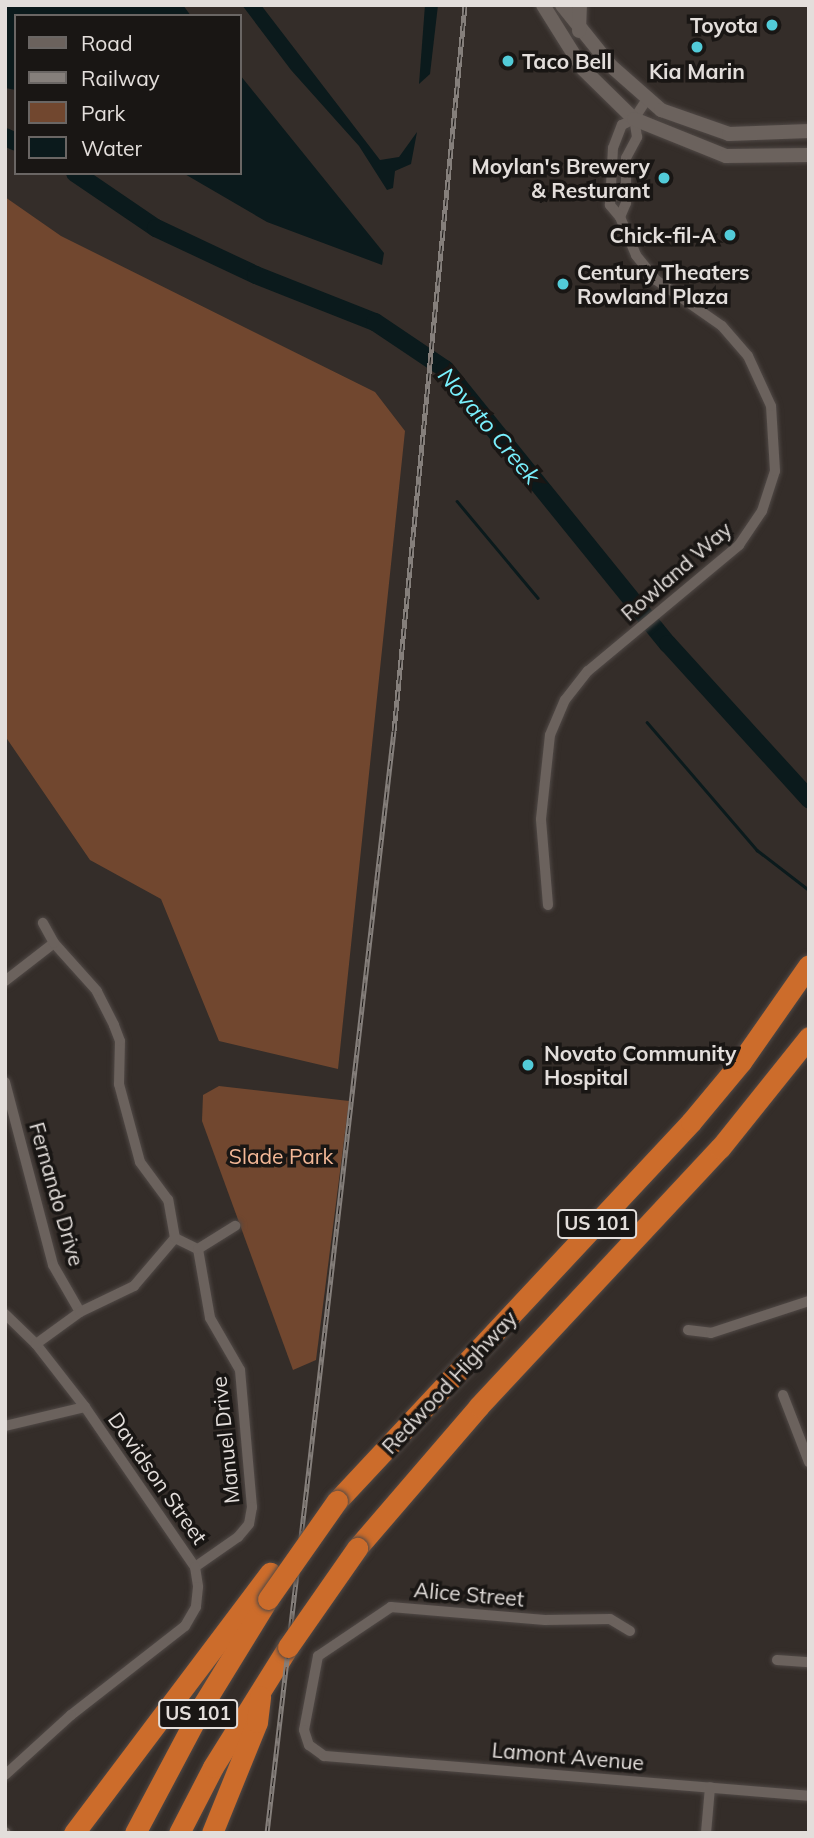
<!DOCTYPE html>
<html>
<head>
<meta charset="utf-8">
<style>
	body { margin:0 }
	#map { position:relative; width:814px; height:1838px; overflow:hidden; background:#342d29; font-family:Mulish,sans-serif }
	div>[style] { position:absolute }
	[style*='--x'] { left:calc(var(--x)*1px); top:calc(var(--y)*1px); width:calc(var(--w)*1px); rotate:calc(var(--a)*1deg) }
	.green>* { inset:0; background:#71472f }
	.water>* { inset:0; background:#0b1a1c }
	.stream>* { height:2.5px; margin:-1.25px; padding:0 1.25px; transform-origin:1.25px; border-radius:1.25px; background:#0b1a1c }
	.river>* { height:18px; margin:-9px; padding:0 9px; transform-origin:9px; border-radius:9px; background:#0b1a1c }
	.roads { filter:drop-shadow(0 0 2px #504946) drop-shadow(0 0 2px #504946) }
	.minor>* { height:10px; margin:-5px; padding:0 5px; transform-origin:5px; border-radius:5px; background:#6b625d }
	.tertiary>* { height:14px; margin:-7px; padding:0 7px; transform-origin:7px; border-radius:7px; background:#6b625d }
	.motorway>* { height:21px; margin:-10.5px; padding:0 10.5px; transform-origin:10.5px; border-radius:10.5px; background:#cc6c2b }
	.rail>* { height:5px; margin-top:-2.5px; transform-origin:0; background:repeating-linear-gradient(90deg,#191614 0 8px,#857f7b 0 16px); box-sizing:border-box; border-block:2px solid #857f7b }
	.bridges { filter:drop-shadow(0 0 2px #504946) drop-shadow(0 0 2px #504946) }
	.motorway-bridge>* { height:21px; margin:-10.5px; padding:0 10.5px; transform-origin:10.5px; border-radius:10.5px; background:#cc6c2b }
	.dots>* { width:19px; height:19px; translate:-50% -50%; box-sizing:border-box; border:4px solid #191614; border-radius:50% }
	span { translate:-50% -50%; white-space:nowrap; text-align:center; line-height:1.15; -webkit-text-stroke:7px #191614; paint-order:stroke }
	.shield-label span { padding:2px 5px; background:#191614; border:2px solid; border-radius:5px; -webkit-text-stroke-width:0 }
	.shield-label { font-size:19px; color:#e3dedb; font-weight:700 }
	.poi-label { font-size:21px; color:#e3dedb; font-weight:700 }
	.right { translate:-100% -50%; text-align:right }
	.left { translate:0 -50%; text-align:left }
	.street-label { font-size:21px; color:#e3dedb }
	.park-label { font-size:21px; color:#f3b897 }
	.water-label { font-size:23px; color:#79f0fd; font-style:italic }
	.frame { position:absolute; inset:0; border:7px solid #e3dedb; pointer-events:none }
	.legend { position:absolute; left:14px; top:14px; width:228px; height:161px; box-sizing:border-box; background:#191614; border:2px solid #6a6664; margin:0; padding:9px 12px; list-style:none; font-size:21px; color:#e3dedb }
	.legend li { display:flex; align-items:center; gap:14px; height:35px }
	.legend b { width:35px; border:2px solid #6a6664 }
</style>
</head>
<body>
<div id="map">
	<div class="green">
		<i style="clip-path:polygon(5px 197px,61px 236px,375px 392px,405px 431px,338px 1069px,219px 1041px,161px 899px,90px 860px,5px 736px)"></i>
		<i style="clip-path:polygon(219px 1086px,349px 1101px,316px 1360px,293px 1370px,202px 1121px,203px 1095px)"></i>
	</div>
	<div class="water">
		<i style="clip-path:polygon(5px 5px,183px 5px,191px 16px,16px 16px,16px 90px,5px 88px)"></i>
		<i style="clip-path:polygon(242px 5px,261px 5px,380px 160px,399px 157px,417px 132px,411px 164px,395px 171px,393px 188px,387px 190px,359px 146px,291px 70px)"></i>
		<i style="clip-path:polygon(425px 5px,438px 5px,430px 74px,419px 84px)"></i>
		<i style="clip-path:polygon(240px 75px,384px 253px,382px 265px,267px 222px,183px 173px,240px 173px)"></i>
	</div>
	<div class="stream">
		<i style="--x:457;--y:501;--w:126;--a:50.1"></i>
		<i style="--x:647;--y:722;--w:169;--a:49.3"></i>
		<i style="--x:757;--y:850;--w:66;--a:37.6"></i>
	</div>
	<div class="river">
		<i style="--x:5;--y:137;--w:12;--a:24"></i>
		<i style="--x:75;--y:173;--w:98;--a:34.2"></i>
		<i style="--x:156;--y:228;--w:110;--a:25.2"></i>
		<i style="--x:256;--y:275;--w:128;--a:21.6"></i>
		<i style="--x:375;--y:322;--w:84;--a:33.9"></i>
		<i style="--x:445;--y:369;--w:354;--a:51"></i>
		<i style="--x:668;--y:644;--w:210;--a:47.7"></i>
	</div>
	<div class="roads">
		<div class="minor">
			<i style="--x:620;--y:217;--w:15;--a:-67"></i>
			<i style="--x:626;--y:203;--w:45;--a:-90"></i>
			<i style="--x:626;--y:158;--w:24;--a:-62"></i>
			<i style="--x:637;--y:137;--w:18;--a:-99"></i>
			<i style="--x:548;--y:905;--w:86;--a:-94.7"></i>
			<i style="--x:541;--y:819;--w:84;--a:-83.9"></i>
			<i style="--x:550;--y:735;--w:38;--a:-67"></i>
			<i style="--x:565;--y:700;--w:37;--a:-52"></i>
			<i style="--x:588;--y:671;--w:197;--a:-39.8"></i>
			<i style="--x:739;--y:545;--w:41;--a:-55.9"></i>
			<i style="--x:762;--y:511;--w:42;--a:-72"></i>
			<i style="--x:775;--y:471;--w:65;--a:-93.5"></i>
			<i style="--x:771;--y:406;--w:55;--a:-114.7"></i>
			<i style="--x:748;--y:356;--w:40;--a:-131"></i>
			<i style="--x:722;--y:326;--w:80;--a:-145.1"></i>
			<i style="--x:656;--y:280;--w:32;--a:-129"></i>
			<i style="--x:636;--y:255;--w:41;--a:-112.8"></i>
			<i style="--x:620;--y:217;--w:16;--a:-130"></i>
			<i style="--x:610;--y:205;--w:57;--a:-87"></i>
			<i style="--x:613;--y:148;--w:25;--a:-69"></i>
			<i style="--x:622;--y:125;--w:13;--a:-27"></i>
			<i style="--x:634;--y:119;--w:24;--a:-57"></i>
			<i style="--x:5;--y:981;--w:62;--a:-37.8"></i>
			<i style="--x:5;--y:1082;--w:189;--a:75.3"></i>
			<i style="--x:53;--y:1265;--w:54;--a:60.1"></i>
			<i style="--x:175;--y:1238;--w:25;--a:26"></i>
			<i style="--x:198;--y:1249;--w:70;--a:80.1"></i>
			<i style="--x:210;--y:1318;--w:60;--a:60"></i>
			<i style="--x:240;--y:1370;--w:138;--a:85"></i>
			<i style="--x:252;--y:1507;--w:17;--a:100"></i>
			<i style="--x:249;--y:1524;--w:17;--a:130"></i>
			<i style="--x:238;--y:1537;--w:52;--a:145.1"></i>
			<i style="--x:198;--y:1249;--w:44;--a:-31.9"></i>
			<i style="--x:5;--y:1314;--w:43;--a:44.1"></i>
			<i style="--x:36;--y:1344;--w:80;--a:52.1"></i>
			<i style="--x:85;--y:1407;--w:194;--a:55.5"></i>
			<i style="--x:195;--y:1567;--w:20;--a:81"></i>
			<i style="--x:198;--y:1587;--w:20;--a:96"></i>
			<i style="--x:196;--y:1607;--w:22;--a:120"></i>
			<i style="--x:185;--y:1626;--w:145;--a:142"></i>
			<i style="--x:71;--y:1715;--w:89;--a:137.7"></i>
			<i style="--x:688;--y:1330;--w:23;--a:7"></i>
			<i style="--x:711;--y:1333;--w:103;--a:-18.1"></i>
			<i style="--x:36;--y:1344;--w:54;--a:-36"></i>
			<i style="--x:80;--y:1312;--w:60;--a:-25.7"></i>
			<i style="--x:134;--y:1286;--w:63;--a:-49.5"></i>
			<i style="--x:175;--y:1238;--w:39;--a:-100"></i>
			<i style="--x:168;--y:1200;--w:47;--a:-126.4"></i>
			<i style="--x:140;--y:1162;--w:81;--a:-105.1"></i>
			<i style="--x:119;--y:1084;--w:43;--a:-88.7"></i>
			<i style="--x:120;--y:1041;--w:17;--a:-111"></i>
			<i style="--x:114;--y:1025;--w:38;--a:-117"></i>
			<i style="--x:97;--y:991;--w:64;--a:-131.9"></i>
			<i style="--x:54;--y:943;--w:23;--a:-119"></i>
			<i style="--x:783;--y:1395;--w:72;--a:68.8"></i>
			<i style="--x:5;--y:1426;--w:82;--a:-13.4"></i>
			<i style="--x:630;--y:1631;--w:23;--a:-149"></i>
			<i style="--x:610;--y:1619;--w:65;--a:179.1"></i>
			<i style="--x:545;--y:1620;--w:155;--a:-175.2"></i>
			<i style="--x:391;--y:1607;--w:88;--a:146.1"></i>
			<i style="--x:318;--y:1656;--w:75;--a:100.7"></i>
			<i style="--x:304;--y:1730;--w:16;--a:72"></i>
			<i style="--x:309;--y:1745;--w:19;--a:36"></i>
			<i style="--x:324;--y:1756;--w:487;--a:4.7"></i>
			<i style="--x:777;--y:1660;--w:32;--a:4"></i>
			<i style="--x:5;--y:1832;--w:1;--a:45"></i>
			<i style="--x:706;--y:1833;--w:46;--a:-85"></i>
		</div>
		<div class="tertiary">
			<i style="--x:543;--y:5;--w:75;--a:58"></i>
			<i style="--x:583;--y:69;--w:71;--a:44.4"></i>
			<i style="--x:634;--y:119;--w:99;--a:21.9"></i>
			<i style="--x:726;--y:156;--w:83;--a:-0.7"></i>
			<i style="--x:562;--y:5;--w:78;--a:51.2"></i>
			<i style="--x:611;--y:66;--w:67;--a:41.3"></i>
			<i style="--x:661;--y:110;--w:72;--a:19.4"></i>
			<i style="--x:729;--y:134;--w:80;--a:-2.1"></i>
			<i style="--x:579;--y:31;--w:26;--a:-88"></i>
		</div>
		<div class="motorway">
			<i style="--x:337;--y:1501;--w:519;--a:-46.95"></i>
			<i style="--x:691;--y:1122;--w:78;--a:-50.2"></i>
			<i style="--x:741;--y:1062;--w:118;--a:-55"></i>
			<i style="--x:357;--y:1548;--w:187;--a:-49.3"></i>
			<i style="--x:479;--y:1406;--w:353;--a:-47"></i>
			<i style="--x:720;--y:1148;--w:142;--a:-51.3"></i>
			<i style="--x:74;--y:1833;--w:326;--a:-53"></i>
			<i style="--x:135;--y:1833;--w:147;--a:-62"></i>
			<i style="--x:204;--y:1703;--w:122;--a:-58.4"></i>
			<i style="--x:179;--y:1833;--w:74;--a:-62.7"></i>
			<i style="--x:213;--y:1767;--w:142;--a:-58"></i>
			<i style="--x:212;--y:1833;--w:120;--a:-67.9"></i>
			<i style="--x:257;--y:1722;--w:26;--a:-83"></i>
		</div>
	</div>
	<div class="rail">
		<i style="--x:267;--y:1833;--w:1109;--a:-83.43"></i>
		<i style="--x:394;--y:731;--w:729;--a:-84.41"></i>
	</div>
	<div class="bridges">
		<div class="motorway-bridge">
			<i style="--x:268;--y:1599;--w:120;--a:-54.9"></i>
			<i style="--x:288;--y:1647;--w:121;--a:-55.1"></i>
		</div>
	</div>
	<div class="dots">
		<i style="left:772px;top:25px;background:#52cbd8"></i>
		<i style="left:697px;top:47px;background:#52cbd8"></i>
		<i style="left:508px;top:61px;background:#52cbd8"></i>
		<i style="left:664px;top:178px;background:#52cbd8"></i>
		<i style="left:730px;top:235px;background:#52cbd8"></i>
		<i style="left:563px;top:284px;background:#52cbd8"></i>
		<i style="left:528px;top:1065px;background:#52cbd8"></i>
	</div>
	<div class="shield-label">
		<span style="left:597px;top:1224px">US 101</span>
		<span style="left:198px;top:1714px">US 101</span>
	</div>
	<div class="poi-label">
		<span class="right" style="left:758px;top:25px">Toyota</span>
		<span class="left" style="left:522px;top:61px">Taco Bell</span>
		<span style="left:697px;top:71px">Kia Marin</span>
		<span class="right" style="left:650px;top:178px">Moylan's Brewery<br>&amp; Resturant</span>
		<span class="right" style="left:716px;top:235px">Chick-fil-A</span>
		<span class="left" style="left:577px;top:284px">Century Theaters<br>Rowland Plaza</span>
		<span class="left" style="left:544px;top:1065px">Novato Community<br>Hospital</span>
	</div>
	<div class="street-label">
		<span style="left:676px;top:571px;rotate:-41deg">Rowland Way</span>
		<span style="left:57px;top:1194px;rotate:74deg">Fernando Drive</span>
		<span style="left:449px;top:1382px;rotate:-47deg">Redwood Highway</span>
		<span style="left:225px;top:1440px;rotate:-96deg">Manuel Drive</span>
		<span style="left:158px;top:1478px;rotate:55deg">Davidson Street</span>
		<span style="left:469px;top:1594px;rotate:5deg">Alice Street</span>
		<span style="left:568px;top:1756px;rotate:5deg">Lamont Avenue</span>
	</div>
	<div class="park-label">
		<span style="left:281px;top:1156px">Slade Park</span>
	</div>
	<div class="water-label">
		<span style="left:489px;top:426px;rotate:50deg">Novato Creek</span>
	</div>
	<div class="frame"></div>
	<ul class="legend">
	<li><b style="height:9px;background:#6b625d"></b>Road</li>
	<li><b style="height:9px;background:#857f7b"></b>Railway</li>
	<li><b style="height:19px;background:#71472f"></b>Park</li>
	<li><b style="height:19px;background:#0b1a1c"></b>Water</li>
	</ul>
</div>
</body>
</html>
